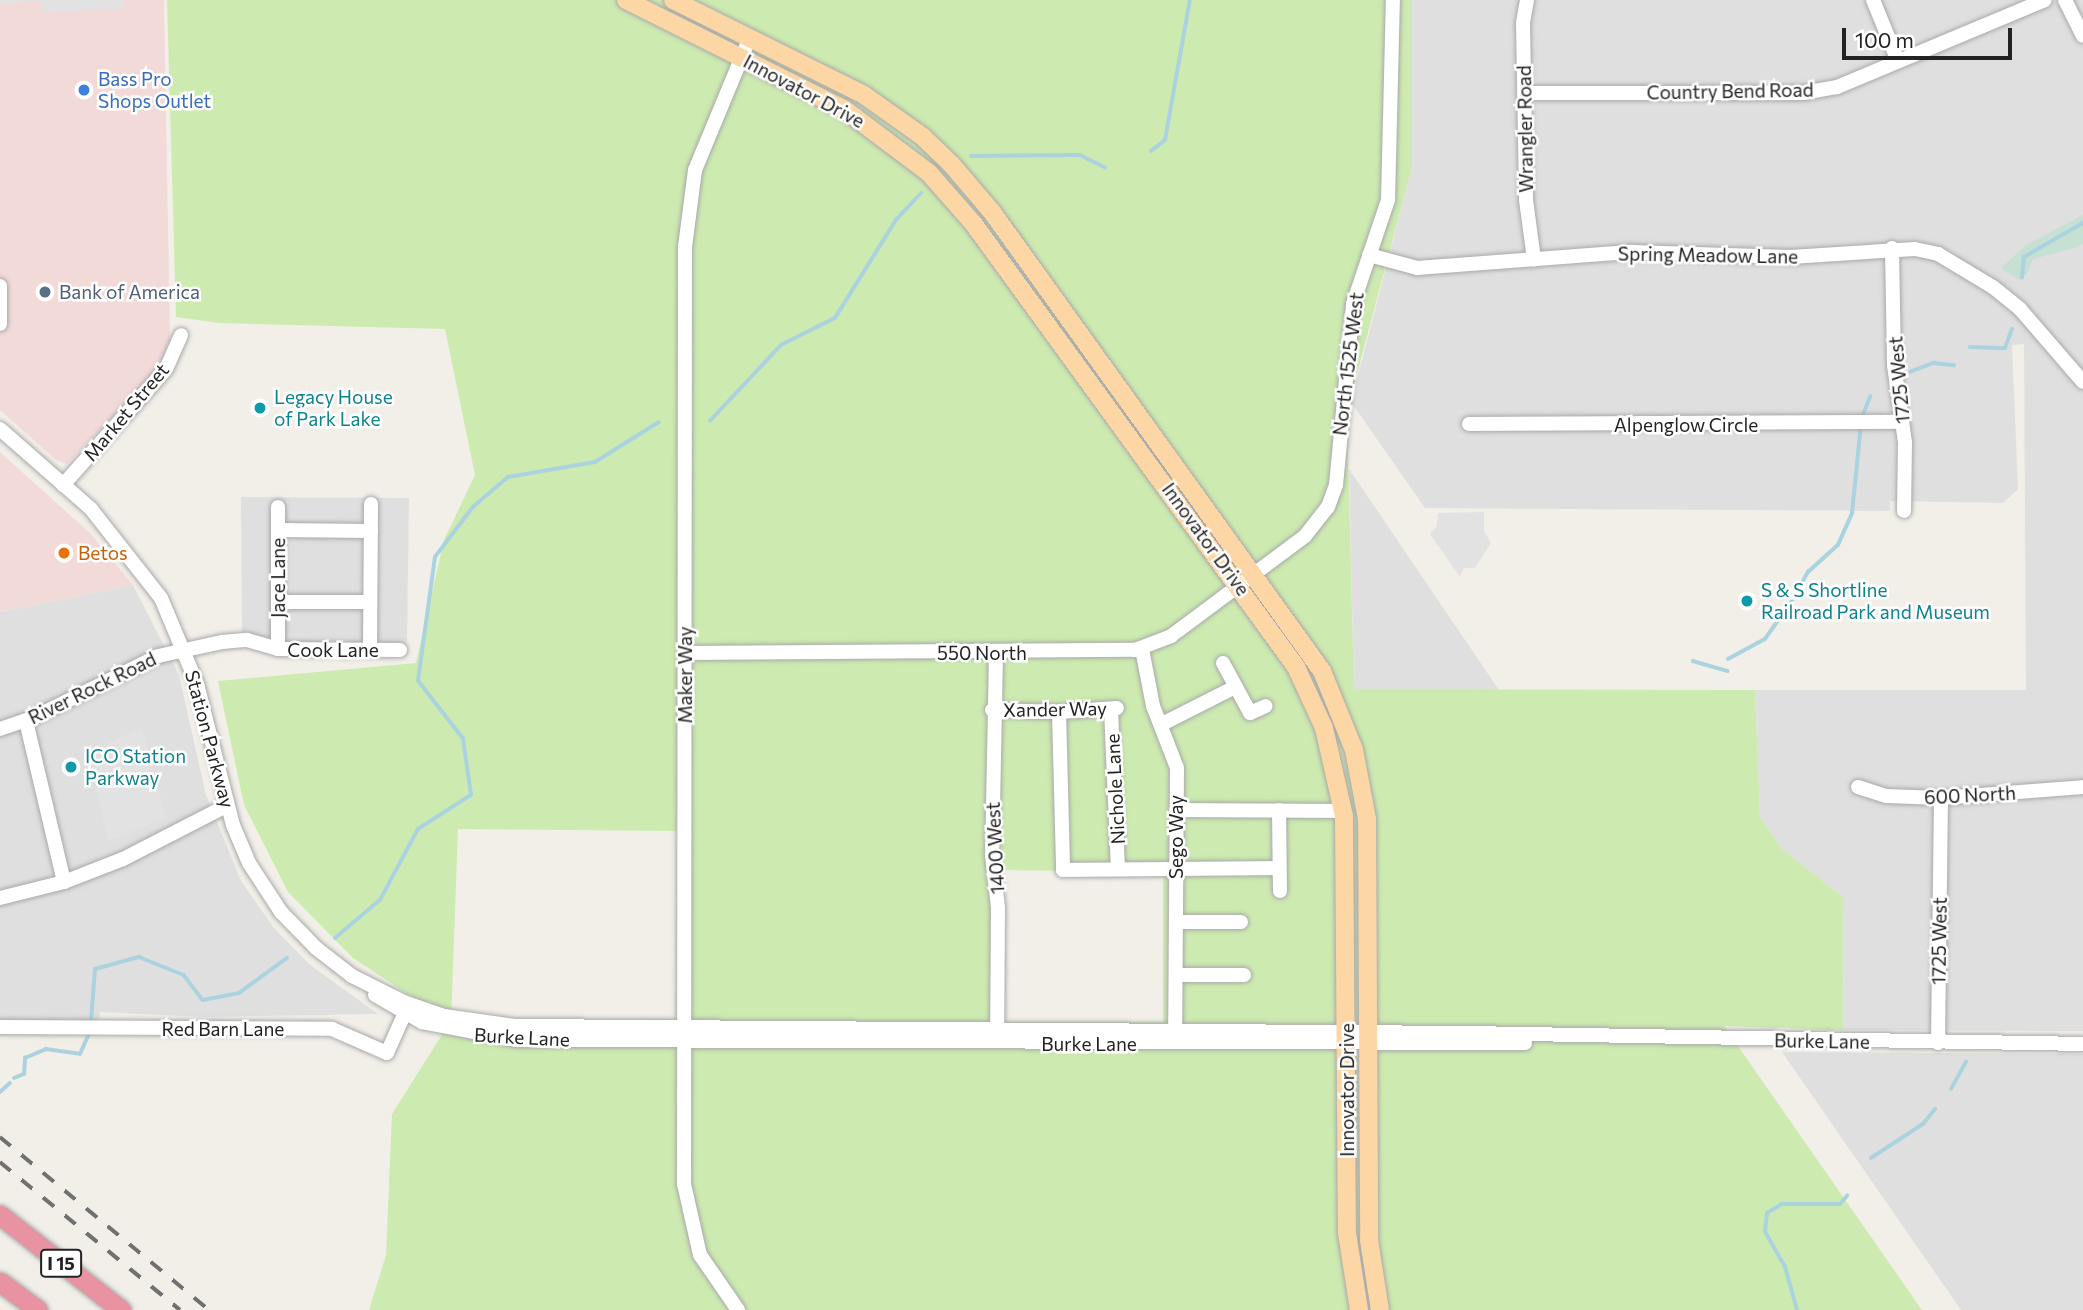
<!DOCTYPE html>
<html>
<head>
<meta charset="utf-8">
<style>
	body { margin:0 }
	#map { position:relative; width:2083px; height:1310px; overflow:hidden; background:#f2efe9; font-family:Commissioner,sans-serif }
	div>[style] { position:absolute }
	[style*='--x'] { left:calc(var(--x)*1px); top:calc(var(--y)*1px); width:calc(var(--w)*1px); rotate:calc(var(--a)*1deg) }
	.residential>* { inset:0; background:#e0dfdf }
	.commercial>* { inset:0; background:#f2dad9 }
	.grass>* { inset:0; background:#cdebb0 }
	.wetland>* { inset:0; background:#c6e0d4 }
	.parking>* { inset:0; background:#e2e2e2 }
	.stream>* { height:3.5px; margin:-1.75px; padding:0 1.75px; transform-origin:1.75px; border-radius:1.75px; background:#aad3df }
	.roads { filter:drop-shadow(0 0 2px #a9a9a9) drop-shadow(0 0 2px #a9a9a9) }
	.minor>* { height:14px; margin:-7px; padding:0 7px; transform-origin:7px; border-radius:7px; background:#fff }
	.major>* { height:18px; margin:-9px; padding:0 9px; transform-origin:9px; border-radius:9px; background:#fcd6a4 }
	.highway>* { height:19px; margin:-9.5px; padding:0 9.5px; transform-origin:9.5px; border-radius:9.5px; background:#e892a2 }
	.rail>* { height:3.5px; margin-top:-1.75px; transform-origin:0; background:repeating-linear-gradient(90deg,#707070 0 14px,transparent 0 28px) }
	.dots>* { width:19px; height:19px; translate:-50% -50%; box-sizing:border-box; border:4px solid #fff; border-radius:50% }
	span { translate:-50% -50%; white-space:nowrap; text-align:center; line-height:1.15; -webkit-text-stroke:5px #fff; paint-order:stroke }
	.shield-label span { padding:2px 5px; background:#fff; border:2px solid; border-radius:5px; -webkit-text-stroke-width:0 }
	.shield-label { font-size:18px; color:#222; font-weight:700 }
	.shop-label { font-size:19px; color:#366cbe }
	.left { translate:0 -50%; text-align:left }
	.street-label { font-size:19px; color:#222 }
	.service-label { font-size:19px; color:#4e5e75 }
	.culture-label { font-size:19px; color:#0d838f }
	.food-label { font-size:19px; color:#c56008 }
	.scale { position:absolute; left:1842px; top:28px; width:170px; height:32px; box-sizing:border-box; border:4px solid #222; border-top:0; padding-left:9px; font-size:21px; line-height:24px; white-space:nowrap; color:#222; -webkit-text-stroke:5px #fff; paint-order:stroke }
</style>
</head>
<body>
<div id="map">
	<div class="residential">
		<i style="clip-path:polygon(1412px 0,2083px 0,2083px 1031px,1843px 1030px,1844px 898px,1782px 849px,1760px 816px,1755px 690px,2026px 690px,2024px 344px,2012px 345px,2018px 489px,2003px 503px,1890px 501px,1890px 511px,1425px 508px,1351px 402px,1412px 168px)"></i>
		<i style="clip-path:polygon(1349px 469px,1499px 690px,1354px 690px)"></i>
		<i style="clip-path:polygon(241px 497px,409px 498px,407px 643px,286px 642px,242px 632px)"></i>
		<i style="clip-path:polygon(133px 585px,179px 675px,206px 795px,241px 881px,274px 928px,309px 964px,378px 1014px,201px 1017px,100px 1012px,99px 1023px,0 1022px,0 612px)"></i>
		<i style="clip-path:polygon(1782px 1052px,2083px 1054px,2083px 1310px,1961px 1310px)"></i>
	</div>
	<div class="commercial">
		<i style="clip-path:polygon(0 0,164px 0,170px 341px,163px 359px,146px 381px,67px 464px,56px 460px,0 410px)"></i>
		<i style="clip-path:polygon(0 452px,91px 534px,133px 585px,0 612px)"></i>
	</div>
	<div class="grass">
		<i style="clip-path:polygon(evenodd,167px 0,1412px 0,1412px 168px,1347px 411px,1354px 689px,1755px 690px,1760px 816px,1782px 849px,1844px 898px,1843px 1030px,1724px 1026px,1922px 1310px,369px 1310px,386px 1255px,392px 1114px,450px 1022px,353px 958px,288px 892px,244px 805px,218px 681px,416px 663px,444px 540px,475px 475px,445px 329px,219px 323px,176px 317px,167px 0,458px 829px,680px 831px,683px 1019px,451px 1022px,458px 829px,167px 0,995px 870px,1163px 872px,1163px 1022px,996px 1022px,995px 870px)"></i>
	</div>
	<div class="wetland">
		<i style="clip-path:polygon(2083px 215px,2083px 243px,2078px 247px,2033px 259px,2027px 274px,2019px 280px,2001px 268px,2026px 245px)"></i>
	</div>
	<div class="parking">
		<i style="clip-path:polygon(0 0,124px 0,123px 10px,42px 11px,41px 1px,0 4px)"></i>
		<i style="clip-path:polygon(1484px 512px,1484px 531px,1491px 543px,1475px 568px,1464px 568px,1460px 577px,1430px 534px,1437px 526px,1438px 513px)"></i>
		<i style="clip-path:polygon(142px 728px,166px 818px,108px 841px,88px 752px)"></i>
	</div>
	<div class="stream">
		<i style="--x:1151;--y:151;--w:18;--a:-38"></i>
		<i style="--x:1165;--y:140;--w:142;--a:-79.9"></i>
		<i style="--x:971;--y:156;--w:109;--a:-0.5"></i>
		<i style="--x:1080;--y:155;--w:28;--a:26"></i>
		<i style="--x:2022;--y:278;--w:21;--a:-85"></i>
		<i style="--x:2024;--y:257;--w:68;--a:-30"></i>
		<i style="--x:1970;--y:347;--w:35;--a:2"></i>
		<i style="--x:2005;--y:348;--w:20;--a:-70"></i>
		<i style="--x:1910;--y:372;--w:26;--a:-21"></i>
		<i style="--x:1934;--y:363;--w:20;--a:6"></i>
		<i style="--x:1862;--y:417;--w:22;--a:-68"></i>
		<i style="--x:710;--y:421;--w:104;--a:-46.9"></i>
		<i style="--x:781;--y:345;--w:60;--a:-26.6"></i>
		<i style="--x:835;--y:318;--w:115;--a:-58.1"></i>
		<i style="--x:896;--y:220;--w:37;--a:-47"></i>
		<i style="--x:1798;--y:590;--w:21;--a:-61"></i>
		<i style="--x:1808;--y:572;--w:40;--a:-42"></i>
		<i style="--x:1838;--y:545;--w:35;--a:-66"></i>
		<i style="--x:1852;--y:513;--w:88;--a:-84.2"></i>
		<i style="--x:1728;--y:659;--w:42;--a:-28.4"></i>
		<i style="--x:1765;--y:639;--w:47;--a:-54.6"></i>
		<i style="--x:1693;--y:661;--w:36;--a:16"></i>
		<i style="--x:335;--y:938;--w:59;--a:-40.2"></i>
		<i style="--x:380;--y:900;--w:81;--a:-61.8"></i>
		<i style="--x:418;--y:829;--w:63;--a:-32.7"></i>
		<i style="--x:471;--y:795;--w:57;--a:-98.1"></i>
		<i style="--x:463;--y:739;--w:73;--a:-127.8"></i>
		<i style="--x:418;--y:681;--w:125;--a:-82.2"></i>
		<i style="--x:435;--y:557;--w:63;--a:-52.8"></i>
		<i style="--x:473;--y:507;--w:46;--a:-40.6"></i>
		<i style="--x:508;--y:477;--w:88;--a:-9.8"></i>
		<i style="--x:595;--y:462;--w:75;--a:-32"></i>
		<i style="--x:91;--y:1021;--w:52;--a:-85.6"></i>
		<i style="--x:95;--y:969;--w:46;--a:-15.3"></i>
		<i style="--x:139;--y:957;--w:48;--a:21.8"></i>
		<i style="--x:184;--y:975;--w:31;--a:53"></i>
		<i style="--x:203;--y:1000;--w:37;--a:-11"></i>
		<i style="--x:239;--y:993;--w:59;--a:-36.1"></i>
		<i style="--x:14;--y:1078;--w:11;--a:-22"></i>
		<i style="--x:24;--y:1074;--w:16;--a:-86"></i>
		<i style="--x:25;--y:1058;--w:23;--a:-23"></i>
		<i style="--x:46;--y:1049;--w:34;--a:8"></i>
		<i style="--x:80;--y:1054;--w:22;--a:-66"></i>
		<i style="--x:1951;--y:1089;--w:31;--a:-61"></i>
		<i style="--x:0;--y:1092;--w:13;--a:-42"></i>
		<i style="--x:1871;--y:1158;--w:62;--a:-33.2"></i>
		<i style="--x:1923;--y:1124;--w:19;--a:-51"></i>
		<i style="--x:1797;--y:1310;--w:45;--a:-105.6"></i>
		<i style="--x:1785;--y:1267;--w:40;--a:-119.7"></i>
		<i style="--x:1765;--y:1232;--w:19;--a:-84"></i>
		<i style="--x:1767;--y:1213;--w:17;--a:-31"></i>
		<i style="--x:1782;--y:1204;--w:58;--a:0"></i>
		<i style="--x:1840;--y:1204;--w:11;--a:-49"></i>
	</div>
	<div class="roads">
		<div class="minor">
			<i style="--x:1527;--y:0;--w:23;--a:100"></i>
			<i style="--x:1523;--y:23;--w:177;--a:89"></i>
			<i style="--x:1526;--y:200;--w:60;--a:82.3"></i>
			<i style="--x:1873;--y:0;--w:66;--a:67.7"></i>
			<i style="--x:2065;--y:0;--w:40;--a:63.4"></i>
			<i style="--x:1524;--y:93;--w:279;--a:0"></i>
			<i style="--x:1803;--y:93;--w:35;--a:-10"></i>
			<i style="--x:1837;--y:87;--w:225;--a:-22.7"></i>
			<i style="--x:1892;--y:248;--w:117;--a:89"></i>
			<i style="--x:1894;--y:365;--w:78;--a:81.9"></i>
			<i style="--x:1905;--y:442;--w:69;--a:90.8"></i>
			<i style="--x:1369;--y:255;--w:50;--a:15.2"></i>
			<i style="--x:1417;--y:268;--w:216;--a:-4.3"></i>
			<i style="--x:1632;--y:252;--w:158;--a:1.8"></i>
			<i style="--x:1790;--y:257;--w:125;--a:-3.7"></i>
			<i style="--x:1915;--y:249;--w:24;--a:12"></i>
			<i style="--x:1938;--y:254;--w:64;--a:31"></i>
			<i style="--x:1993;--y:287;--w:35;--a:39"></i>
			<i style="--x:2020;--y:309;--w:96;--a:49.2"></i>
			<i style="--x:0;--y:286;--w:38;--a:90"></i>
			<i style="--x:1469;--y:424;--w:433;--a:-0.3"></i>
			<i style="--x:0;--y:429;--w:121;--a:41.3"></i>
			<i style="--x:91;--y:509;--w:113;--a:51.8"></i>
			<i style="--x:161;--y:598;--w:93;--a:67.3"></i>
			<i style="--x:197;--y:684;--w:146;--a:75.7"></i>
			<i style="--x:233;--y:825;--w:41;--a:67.2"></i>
			<i style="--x:249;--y:863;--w:59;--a:56.9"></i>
			<i style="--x:281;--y:912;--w:50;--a:45.8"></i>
			<i style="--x:316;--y:948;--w:46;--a:37.9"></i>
			<i style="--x:352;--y:976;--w:58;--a:26.6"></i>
			<i style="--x:404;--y:1002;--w:42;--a:19.3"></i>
			<i style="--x:444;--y:1016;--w:71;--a:8.1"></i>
			<i style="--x:514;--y:1026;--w:954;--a:0.42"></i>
			<i style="--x:1468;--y:1033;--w:615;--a:1.02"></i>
			<i style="--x:63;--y:485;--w:155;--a:-48.4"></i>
			<i style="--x:166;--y:369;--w:37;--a:-66"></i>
			<i style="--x:278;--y:507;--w:142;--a:90"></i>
			<i style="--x:278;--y:530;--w:93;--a:0.6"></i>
			<i style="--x:278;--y:602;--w:92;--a:0"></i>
			<i style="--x:1142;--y:649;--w:58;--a:79.1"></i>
			<i style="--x:1153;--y:706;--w:66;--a:68.8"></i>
			<i style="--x:1177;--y:768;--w:263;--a:90.4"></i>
			<i style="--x:370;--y:650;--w:146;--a:-89.6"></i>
			<i style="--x:685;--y:653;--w:450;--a:-0.4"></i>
			<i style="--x:1135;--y:650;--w:39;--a:-21"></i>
			<i style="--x:1171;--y:636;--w:167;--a:-36.7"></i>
			<i style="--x:1305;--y:536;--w:37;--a:-52"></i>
			<i style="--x:1328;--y:507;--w:23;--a:-70"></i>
			<i style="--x:1336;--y:485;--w:182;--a:-84.6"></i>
			<i style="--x:1353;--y:304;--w:110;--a:-71.4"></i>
			<i style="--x:1388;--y:200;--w:200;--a:-88.6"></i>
			<i style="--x:996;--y:653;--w:202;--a:91.1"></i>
			<i style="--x:992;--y:855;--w:53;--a:83.5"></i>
			<i style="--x:998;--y:908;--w:128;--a:90.4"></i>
			<i style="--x:1223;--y:663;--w:57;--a:61.6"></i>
			<i style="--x:1250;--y:713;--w:17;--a:-24"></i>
			<i style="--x:1111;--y:709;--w:160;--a:87.5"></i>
			<i style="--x:992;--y:710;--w:67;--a:1.7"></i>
			<i style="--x:1059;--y:712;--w:58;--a:-3.9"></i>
			<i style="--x:1059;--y:712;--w:158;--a:88.5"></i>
			<i style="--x:1063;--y:870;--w:216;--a:-0.5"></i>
			<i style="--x:26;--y:721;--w:165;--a:76.7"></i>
			<i style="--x:1162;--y:724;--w:82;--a:-26.9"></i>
			<i style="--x:0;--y:729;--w:39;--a:-19"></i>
			<i style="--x:37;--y:716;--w:135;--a:-26.4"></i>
			<i style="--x:158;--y:656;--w:66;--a:-12.3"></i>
			<i style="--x:222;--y:642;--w:25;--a:-5"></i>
			<i style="--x:247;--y:640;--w:32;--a:16"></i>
			<i style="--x:278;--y:649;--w:122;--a:0.5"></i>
			<i style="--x:1858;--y:787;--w:29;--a:18"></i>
			<i style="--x:1886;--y:796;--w:55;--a:2.1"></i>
			<i style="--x:1941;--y:798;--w:142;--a:-4.4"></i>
			<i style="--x:1176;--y:810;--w:168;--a:0.3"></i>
			<i style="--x:1279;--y:810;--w:81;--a:89.3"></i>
			<i style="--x:0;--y:898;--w:66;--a:-14"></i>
			<i style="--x:64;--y:882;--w:63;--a:-21.3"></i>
			<i style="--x:123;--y:859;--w:116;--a:-27.2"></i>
			<i style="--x:1177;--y:922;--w:64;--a:0"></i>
			<i style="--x:1176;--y:975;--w:68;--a:0"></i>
			<i style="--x:375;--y:995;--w:54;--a:29.9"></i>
			<i style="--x:422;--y:1022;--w:96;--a:10.8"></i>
			<i style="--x:516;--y:1040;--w:1009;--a:0.17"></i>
			<i style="--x:0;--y:1027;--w:332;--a:0.3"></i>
			<i style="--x:332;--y:1029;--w:60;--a:23.6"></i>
			<i style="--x:387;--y:1053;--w:51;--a:-65.9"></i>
			<i style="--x:1938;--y:1043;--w:245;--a:-89.3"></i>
			<i style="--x:738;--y:1310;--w:67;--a:-124.6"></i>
			<i style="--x:700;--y:1255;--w:73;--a:-102.7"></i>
			<i style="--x:684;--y:1184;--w:937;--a:-89.94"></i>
			<i style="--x:685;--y:247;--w:78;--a:-82.6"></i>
			<i style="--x:695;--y:170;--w:144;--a:-67.5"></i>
		</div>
		<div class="major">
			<i style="--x:626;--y:0;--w:244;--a:26.6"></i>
			<i style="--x:844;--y:109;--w:106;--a:37"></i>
			<i style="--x:929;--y:173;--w:67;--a:48.7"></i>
			<i style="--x:973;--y:223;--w:549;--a:53.96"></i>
			<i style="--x:1296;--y:667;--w:67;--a:65.3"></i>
			<i style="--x:1324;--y:728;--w:90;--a:77.2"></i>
			<i style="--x:1344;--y:816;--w:417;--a:89.6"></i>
			<i style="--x:1347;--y:1233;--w:78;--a:81.1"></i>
			<i style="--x:673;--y:0;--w:213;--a:26.4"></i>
			<i style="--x:864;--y:95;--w:72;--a:35.4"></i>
			<i style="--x:923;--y:137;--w:40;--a:44"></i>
			<i style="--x:952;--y:165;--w:62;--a:49.6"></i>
			<i style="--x:992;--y:212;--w:565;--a:54.29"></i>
			<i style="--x:1322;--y:671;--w:85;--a:67.9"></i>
			<i style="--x:1354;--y:750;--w:70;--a:79.3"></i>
			<i style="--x:1367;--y:819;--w:421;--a:89.7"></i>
			<i style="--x:1369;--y:1240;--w:71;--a:81.1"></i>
		</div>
		<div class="highway">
			<i style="--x:0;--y:1215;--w:154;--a:38.1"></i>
			<i style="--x:0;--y:1282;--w:47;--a:36.4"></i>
		</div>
	</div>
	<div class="rail">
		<i style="--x:0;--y:1137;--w:271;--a:39.6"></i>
		<i style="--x:0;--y:1162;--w:233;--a:39.4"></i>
	</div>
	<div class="dots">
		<i style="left:84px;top:90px;background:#3f7fe0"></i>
		<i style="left:45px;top:292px;background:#5c6f8a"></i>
		<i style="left:260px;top:408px;background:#0f9aa8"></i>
		<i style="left:64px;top:553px;background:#e8710a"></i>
		<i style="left:1747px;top:601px;background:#0f9aa8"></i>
		<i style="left:71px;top:767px;background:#0f9aa8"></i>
	</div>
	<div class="shield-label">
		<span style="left:61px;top:1263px">I 15</span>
	</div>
	<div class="shop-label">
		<span class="left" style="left:98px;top:90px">Bass Pro<br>Shops Outlet</span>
	</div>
	<div class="street-label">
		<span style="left:804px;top:91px;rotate:28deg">Innovator Drive</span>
		<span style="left:1730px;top:91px;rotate:-1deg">Country Bend Road</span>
		<span style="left:1525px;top:129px;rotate:-91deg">Wrangler Road</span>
		<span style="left:1708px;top:255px;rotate:1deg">Spring Meadow Lane</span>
		<span style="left:1348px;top:364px;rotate:-83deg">North 1525 West</span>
		<span style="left:1899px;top:380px;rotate:-95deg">1725 West</span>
		<span style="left:126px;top:412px;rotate:-50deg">Market Street</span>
		<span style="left:1686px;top:425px">Alpenglow Circle</span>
		<span style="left:1206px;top:539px;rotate:54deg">Innovator Drive</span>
		<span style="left:278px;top:578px;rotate:-90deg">Jace Lane</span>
		<span style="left:333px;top:650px">Cook Lane</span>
		<span style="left:982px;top:653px">550 North</span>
		<span style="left:685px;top:675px;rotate:-90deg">Maker Way</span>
		<span style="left:92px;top:688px;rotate:-26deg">River Rock Road</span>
		<span style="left:1055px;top:709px;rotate:-1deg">Xander Way</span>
		<span style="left:210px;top:739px;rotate:75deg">Station Parkway</span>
		<span style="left:1115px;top:789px;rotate:-93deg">Nichole Lane</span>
		<span style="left:1970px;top:795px;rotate:-3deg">600 North</span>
		<span style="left:1176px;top:837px;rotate:-90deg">Sego Way</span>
		<span style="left:995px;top:848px;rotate:-93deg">1400 West</span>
		<span style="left:1939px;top:941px;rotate:-89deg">1725 West</span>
		<span style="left:223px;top:1029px">Red Barn Lane</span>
		<span style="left:522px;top:1037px;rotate:3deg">Burke Lane</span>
		<span style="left:1822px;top:1041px;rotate:1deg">Burke Lane</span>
		<span style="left:1089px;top:1044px">Burke Lane</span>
		<span style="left:1347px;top:1090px;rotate:-90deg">Innovator Drive</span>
	</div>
	<div class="service-label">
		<span class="left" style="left:59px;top:292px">Bank of America</span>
	</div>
	<div class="culture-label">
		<span class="left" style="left:274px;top:408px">Legacy House<br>of Park Lake</span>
		<span class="left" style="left:1761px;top:601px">S &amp; S Shortline<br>Railroad Park and Museum</span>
		<span class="left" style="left:85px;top:767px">ICO Station<br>Parkway</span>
	</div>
	<div class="food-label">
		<span class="left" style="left:78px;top:553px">Betos</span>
	</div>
	<div class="scale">100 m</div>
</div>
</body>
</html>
